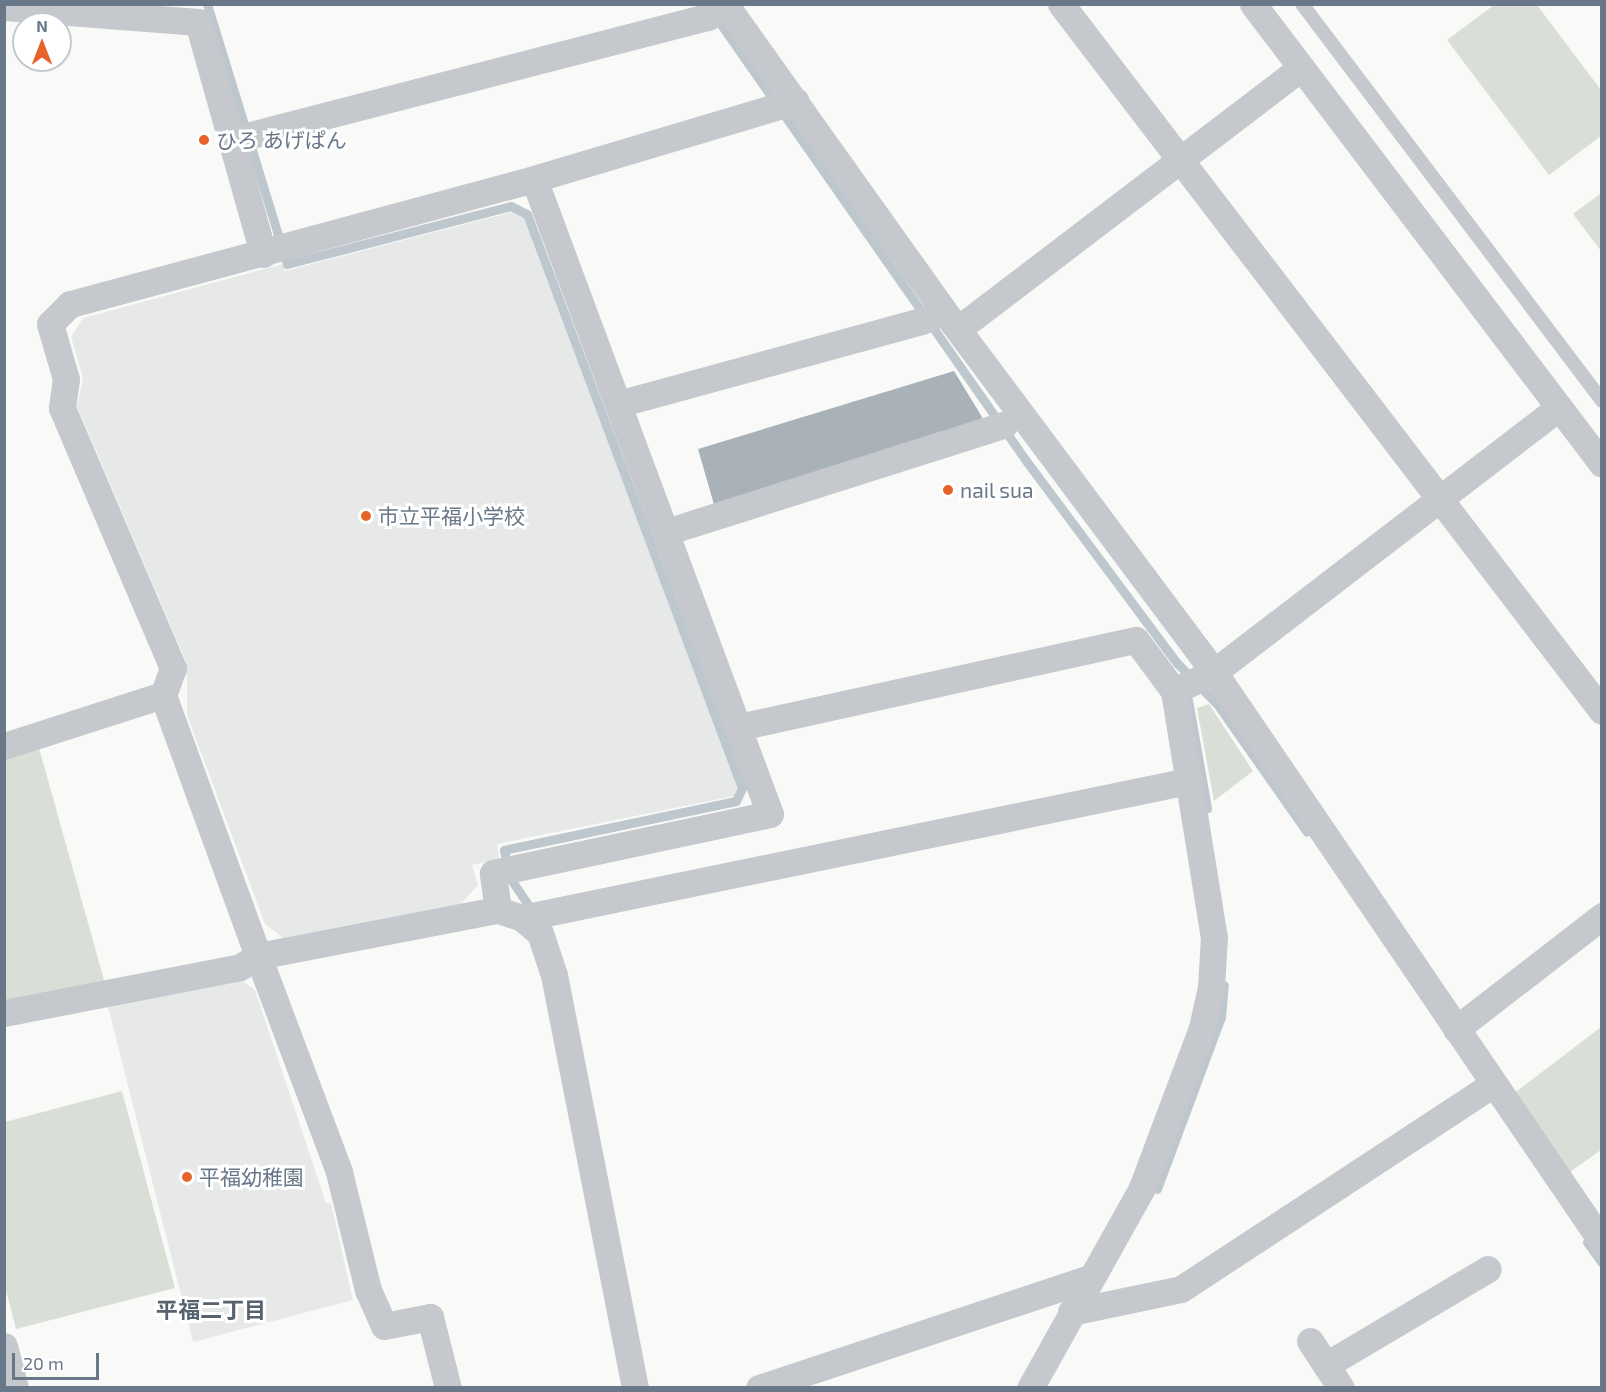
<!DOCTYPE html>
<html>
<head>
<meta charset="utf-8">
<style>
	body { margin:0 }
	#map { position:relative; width:1606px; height:1392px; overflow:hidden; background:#f9faf7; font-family:"Exo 2","Noto Sans JP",sans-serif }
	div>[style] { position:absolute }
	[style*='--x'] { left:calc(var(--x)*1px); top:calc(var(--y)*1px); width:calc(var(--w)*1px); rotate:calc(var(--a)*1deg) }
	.built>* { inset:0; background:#e7e9e8 }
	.green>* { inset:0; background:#d9dfd6 }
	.stream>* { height:9px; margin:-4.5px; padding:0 4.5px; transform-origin:4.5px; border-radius:4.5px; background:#bdc7cd }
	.building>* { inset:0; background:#a9b2b9 }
	.service>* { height:14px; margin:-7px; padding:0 7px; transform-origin:7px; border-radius:7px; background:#c5c9cd }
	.minor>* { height:27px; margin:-13.5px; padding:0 13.5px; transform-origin:13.5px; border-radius:13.5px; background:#c5c9cd }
	.dots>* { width:16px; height:16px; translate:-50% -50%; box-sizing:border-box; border:3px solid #fff; border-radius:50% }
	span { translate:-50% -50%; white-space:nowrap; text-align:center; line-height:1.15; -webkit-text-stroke:6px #fff; paint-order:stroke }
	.poi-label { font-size:21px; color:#687889 }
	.left { translate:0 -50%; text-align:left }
	.neighbourhood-label { font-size:22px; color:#56626e; font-weight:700 }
	.frame { position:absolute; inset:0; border:6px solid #687889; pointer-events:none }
	.north { position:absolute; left:12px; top:12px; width:60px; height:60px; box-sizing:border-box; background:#fff; border:2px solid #c3c9d0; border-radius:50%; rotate:0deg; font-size:16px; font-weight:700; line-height:24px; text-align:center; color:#687889 }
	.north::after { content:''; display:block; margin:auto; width:21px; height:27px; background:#e86329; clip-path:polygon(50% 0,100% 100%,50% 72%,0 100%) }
	.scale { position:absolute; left:12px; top:1353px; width:87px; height:27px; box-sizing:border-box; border:3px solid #687889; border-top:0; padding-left:8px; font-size:18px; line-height:21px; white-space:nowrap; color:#687889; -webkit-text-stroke:4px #fff; paint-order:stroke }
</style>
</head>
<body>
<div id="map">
	<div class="built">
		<i style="clip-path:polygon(512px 212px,524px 216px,737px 787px,734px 796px,497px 844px,499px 859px,472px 865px,478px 885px,461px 904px,283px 938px,265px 924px,187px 715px,187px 664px,77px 406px,83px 378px,71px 337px,83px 318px,283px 264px,285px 271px)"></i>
		<i style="clip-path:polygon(239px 978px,255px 990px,326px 1203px,331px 1203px,353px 1300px,193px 1342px,107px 1003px)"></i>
	</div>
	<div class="green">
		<i style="clip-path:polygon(1494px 5px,1537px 5px,1601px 90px,1601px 136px,1549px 175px,1447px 40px)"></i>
		<i style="clip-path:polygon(1601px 193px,1601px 251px,1573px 214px)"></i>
		<i style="clip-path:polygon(1209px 704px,1253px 771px,1214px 801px,1197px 708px)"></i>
		<i style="clip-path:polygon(39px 748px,106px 987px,5px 1004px,5px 759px)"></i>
		<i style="clip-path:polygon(1601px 1027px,1601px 1150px,1570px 1172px,1512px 1095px)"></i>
		<i style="clip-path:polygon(122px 1091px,175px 1288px,16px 1329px,4px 1283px,5px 1122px)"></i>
	</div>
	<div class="stream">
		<i style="--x:207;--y:4;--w:272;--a:72.9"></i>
		<i style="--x:287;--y:264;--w:231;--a:-14.5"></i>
		<i style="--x:511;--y:206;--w:18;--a:27"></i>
		<i style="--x:527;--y:214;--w:613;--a:69.47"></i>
		<i style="--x:742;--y:788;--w:14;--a:115"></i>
		<i style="--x:736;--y:801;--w:237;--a:168.1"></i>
		<i style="--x:504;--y:850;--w:29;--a:78"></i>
		<i style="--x:510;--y:878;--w:41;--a:55.9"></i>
		<i style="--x:715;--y:16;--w:544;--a:55.03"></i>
		<i style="--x:1027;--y:462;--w:251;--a:53.3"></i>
		<i style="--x:1177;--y:663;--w:57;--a:45.7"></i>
		<i style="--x:1217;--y:704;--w:156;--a:54.9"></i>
		<i style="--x:1188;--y:700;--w:110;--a:80"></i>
		<i style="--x:1157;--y:1189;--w:184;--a:-69.6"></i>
		<i style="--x:1221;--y:1017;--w:32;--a:-85"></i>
		<i style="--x:1587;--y:1242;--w:26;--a:54"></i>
	</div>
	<div class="building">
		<i style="clip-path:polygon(954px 371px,982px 417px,977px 429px,715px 508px,698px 449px)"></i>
	</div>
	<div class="service">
		<i style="--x:1302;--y:4;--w:498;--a:52.9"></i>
	</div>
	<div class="minor">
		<i style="--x:725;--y:4;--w:377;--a:54.5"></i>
		<i style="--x:944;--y:311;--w:451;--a:53.2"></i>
		<i style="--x:1214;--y:672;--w:690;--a:55.76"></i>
		<i style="--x:1061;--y:4;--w:890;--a:52.58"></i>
		<i style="--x:1253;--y:4;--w:577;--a:52.81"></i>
		<i style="--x:4;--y:7;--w:195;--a:4.4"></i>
		<i style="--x:198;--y:22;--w:241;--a:74.3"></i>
		<i style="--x:231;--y:140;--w:493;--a:-14.5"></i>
		<i style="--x:708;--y:17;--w:21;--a:-31"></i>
		<i style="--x:534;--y:179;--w:273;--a:-16.6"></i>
		<i style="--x:958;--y:329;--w:431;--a:-37.3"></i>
		<i style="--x:618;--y:404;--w:315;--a:-15.3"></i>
		<i style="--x:922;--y:321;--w:24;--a:-24"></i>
		<i style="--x:666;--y:532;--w:355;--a:-17.6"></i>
		<i style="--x:1174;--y:691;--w:44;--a:-25.4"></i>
		<i style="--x:1214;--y:672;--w:435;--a:-37.5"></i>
		<i style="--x:739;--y:727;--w:406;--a:-12.4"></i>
		<i style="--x:1136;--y:640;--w:64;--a:53.3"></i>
		<i style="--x:1174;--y:691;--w:249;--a:80.8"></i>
		<i style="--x:1214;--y:937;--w:50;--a:93.4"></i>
		<i style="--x:1211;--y:987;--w:42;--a:102.4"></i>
		<i style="--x:1202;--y:1028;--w:171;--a:110.6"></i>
		<i style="--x:1142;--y:1188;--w:229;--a:119.2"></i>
		<i style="--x:4;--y:746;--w:167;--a:-17.8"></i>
		<i style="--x:498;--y:910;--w:37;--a:-98"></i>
		<i style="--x:493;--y:873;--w:283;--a:-12"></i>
		<i style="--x:770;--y:814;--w:677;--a:-110.39"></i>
		<i style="--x:534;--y:179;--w:481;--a:164.9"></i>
		<i style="--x:70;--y:304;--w:28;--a:135"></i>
		<i style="--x:50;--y:324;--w:57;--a:73.8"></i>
		<i style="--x:66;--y:379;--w:29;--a:98"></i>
		<i style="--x:62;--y:408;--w:283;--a:66.9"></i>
		<i style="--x:173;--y:668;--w:29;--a:110"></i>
		<i style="--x:163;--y:695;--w:278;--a:70"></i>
		<i style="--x:258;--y:956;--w:244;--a:-10.9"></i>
		<i style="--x:498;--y:910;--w:25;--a:18"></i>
		<i style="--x:522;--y:918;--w:23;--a:40"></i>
		<i style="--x:540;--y:933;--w:44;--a:71.6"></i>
		<i style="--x:554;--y:975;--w:421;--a:78.9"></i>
		<i style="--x:522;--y:918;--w:680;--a:-11.62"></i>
		<i style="--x:4;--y:1013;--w:240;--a:-11"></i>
		<i style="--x:240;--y:967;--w:21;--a:-31"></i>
		<i style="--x:258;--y:956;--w:231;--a:69.4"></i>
		<i style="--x:339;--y:1172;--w:122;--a:76.2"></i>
		<i style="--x:368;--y:1290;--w:39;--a:66"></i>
		<i style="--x:384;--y:1326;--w:47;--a:-11.1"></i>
		<i style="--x:430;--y:1317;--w:73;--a:75.8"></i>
		<i style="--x:1456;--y:1029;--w:185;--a:-37.7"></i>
		<i style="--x:1071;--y:1312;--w:112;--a:-11.8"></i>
		<i style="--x:1181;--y:1289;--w:373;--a:-33.3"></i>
		<i style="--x:1310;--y:1341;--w:56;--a:56.6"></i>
		<i style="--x:4;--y:1346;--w:43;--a:75.3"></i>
		<i style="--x:1326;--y:1365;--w:188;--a:-30.7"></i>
		<i style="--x:759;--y:1388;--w:349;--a:-18.4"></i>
	</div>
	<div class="dots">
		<i style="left:204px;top:140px;background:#e86329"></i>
		<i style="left:948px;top:490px;background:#e86329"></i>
		<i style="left:366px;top:516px;background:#e86329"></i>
		<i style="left:187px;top:1177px;background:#e86329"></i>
	</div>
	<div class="poi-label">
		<span class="left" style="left:216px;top:140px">ひろ あげぱん</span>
		<span class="left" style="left:960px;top:490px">nail sua</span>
		<span class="left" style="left:378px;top:516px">市立平福小学校</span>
		<span class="left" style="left:199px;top:1177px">平福幼稚園</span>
	</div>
	<div class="neighbourhood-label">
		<span style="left:211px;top:1310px">平福二丁目</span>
	</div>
	<div class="frame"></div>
	<div class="north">N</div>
	<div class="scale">20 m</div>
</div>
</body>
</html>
